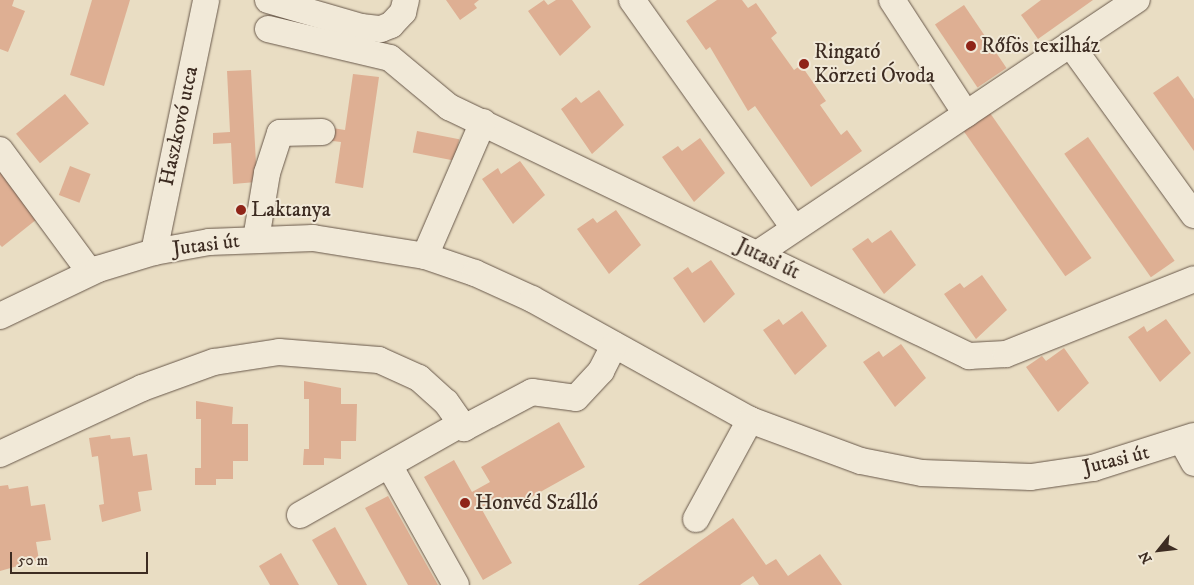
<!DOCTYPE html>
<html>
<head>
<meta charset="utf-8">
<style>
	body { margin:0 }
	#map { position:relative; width:1194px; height:585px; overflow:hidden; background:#e9ddc3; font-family:"IM FELL DW Pica",serif }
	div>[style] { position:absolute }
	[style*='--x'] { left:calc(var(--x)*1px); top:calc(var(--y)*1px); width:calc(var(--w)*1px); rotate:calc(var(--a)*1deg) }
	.building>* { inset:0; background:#deaf93; transform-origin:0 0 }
	.roads { filter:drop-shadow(0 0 1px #68584a) drop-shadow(0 0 1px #68584a) }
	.minor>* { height:26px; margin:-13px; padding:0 13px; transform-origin:13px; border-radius:13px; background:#f1e9d8 }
	.dots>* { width:14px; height:14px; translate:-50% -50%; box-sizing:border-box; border:2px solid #f1e9d8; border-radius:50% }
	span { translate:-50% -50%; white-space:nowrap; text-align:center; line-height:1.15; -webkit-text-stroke:4px #f1e9d8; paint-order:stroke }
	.poi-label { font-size:21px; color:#3d2c22 }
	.left { translate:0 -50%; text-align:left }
	.street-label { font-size:21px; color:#3d2c22 }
	.north { position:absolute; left:1134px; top:525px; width:50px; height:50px; -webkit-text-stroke:4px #f1e9d8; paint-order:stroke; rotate:241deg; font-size:14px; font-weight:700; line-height:20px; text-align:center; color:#3d2c22 }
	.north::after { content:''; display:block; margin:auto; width:18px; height:22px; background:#3d2c22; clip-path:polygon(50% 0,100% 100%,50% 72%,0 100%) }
	.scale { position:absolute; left:10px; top:552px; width:138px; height:22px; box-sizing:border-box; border:2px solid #3d2c22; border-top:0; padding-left:6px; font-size:15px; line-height:18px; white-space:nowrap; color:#3d2c22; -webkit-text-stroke:4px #f1e9d8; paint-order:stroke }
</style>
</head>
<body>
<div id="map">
	<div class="building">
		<i style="clip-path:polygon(0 0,14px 0,12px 6px,25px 11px,8px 52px,0 49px)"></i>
		<i style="clip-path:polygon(92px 0,130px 0,104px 86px,70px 75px)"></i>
		<i style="clip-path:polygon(446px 0,479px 0,474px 4px,477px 8px,460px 20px)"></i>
		<i style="clip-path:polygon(544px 0,548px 5px,556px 0,572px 0,591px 27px,560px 56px,528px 11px)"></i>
		<i style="clip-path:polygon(717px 0,742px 0,748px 8px,756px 3px,777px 33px,771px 38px,794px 70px,801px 65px,826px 101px,820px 105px,841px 135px,847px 130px,862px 151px,811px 187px,755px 106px,748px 111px,710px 47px,706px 50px,686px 21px)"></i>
		<i style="clip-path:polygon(1041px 0,1093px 0,1038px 39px,1021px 15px)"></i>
		<i style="left:964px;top:5px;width:76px;height:35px;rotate:56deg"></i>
		<i style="clip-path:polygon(251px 70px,257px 182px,233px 184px,231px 143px,213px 144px,213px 133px,230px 132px,227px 71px)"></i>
		<i style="clip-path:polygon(353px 74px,379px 77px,363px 188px,335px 183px,341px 142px,324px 140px,326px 127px,345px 130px)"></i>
		<i style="clip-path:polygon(1178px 76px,1194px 99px,1194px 151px,1153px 93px)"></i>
		<i style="clip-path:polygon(599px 90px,624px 125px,592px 154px,561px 109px,576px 97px,581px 103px)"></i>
		<i style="left:65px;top:94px;width:38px;height:63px;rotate:51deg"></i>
		<i style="left:990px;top:113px;width:177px;height:32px;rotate:55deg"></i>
		<i style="left:417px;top:131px;width:43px;height:22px;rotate:11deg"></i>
		<i style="left:1088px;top:137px;width:151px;height:29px;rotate:55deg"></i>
		<i style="clip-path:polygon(700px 138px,725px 173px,694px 202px,662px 157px,678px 146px,682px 151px)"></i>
		<i style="clip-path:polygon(520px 161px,545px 195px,513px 224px,482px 179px,498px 168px,501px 174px)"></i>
		<i style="left:70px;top:166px;width:22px;height:31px;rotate:21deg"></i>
		<i style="clip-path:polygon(0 171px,37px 219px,2px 247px,0 245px)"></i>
		<i style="clip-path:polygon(616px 210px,641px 245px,609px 274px,577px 229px,593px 218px,597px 223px)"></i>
		<i style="clip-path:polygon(891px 230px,916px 265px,884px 294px,852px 249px,868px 238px,872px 243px)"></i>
		<i style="clip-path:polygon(711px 260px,735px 294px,704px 323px,673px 278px,688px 267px,692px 273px)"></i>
		<i style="clip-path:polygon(982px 275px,1007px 310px,976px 339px,944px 294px,960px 283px,964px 288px)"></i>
		<i style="clip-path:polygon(802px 311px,827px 346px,795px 375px,763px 330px,779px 319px,783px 325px)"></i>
		<i style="clip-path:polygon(1166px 319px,1191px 353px,1160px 382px,1128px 337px,1144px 326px,1147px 332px)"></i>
		<i style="clip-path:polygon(901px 344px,926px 378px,895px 407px,863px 362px,879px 351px,883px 357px)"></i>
		<i style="clip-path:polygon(1064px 348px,1089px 383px,1058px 412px,1026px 367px,1042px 356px,1046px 361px)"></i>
		<i style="clip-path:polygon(304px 381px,341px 388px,341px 404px,357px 404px,356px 441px,341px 441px,341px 459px,324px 458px,324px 465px,303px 465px,304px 449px,309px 449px,309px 399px,304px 399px)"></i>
		<i style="clip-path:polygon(196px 401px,233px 407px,232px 424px,248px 424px,248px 461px,233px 461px,233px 479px,216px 479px,216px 485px,195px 485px,195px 468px,201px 468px,201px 419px,196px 419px)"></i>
		<i style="clip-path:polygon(559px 422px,585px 467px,506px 511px,499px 498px,481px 508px,512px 563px,483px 580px,424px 477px,454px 460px,472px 492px,490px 482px,481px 467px)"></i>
		<i style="clip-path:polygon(110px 435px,111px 439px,130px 437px,133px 456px,147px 454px,152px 490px,138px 492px,141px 511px,102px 522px,99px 505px,104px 504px,98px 456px,92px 457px,89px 438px)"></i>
		<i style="clip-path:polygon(8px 485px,9px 489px,28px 486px,31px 506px,45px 504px,51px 540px,36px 542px,39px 560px,0 571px,0 486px)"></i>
		<i style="clip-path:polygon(388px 496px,438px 585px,408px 585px,365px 508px)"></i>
		<i style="clip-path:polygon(733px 518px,766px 565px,776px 559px,788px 576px,820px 554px,842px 585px,759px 585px,753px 576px,740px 585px,638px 585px)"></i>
		<i style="clip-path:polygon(335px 527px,367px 585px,338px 585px,312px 540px)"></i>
		<i style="clip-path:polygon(281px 553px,299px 585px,270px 585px,259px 566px)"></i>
	</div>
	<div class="roads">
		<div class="minor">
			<i style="--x:268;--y:0;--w:97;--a:16.2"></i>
			<i style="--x:361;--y:27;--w:20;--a:6"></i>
			<i style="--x:381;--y:29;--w:11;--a:-22"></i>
			<i style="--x:391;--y:25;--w:18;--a:-47"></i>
			<i style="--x:403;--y:12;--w:12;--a:-76"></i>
			<i style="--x:632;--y:0;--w:280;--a:54.6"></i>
			<i style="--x:892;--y:0;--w:136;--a:57"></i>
			<i style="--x:268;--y:29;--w:125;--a:13.4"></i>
			<i style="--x:390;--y:58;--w:77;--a:39.7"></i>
			<i style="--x:449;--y:107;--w:577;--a:25.59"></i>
			<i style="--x:969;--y:356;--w:37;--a:-3"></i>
			<i style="--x:1006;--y:354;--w:202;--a:-21.7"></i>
			<i style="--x:1070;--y:44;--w:211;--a:54.1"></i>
			<i style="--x:0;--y:150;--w:152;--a:53.6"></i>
			<i style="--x:256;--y:239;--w:67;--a:-80.5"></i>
			<i style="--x:267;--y:173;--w:42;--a:-72"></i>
			<i style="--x:280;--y:133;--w:42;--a:-1.4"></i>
			<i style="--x:154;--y:252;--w:257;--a:-78.3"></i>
			<i style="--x:757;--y:254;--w:457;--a:-33.8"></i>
			<i style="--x:425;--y:256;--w:146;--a:-66.6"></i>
			<i style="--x:0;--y:316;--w:109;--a:-25.6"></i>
			<i style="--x:98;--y:269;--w:59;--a:-16.9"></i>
			<i style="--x:154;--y:252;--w:56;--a:-10.3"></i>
			<i style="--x:209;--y:242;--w:104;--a:-2.2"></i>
			<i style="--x:313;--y:238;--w:113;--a:9.1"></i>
			<i style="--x:425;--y:256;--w:53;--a:18.8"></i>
			<i style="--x:475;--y:273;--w:63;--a:24.5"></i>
			<i style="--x:532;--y:299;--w:249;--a:29"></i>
			<i style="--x:750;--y:420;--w:118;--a:20.3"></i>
			<i style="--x:861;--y:461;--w:62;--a:11.1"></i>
			<i style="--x:922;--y:473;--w:109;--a:2.1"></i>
			<i style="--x:1031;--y:477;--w:63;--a:-8.3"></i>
			<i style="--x:1093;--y:468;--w:106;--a:-17.6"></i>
			<i style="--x:1182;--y:441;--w:25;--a:61"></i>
			<i style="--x:0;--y:454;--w:157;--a:-24.9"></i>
			<i style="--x:142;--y:388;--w:77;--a:-19.9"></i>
			<i style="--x:214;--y:362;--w:66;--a:-8.7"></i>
			<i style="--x:279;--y:352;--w:100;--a:4.6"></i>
			<i style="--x:379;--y:360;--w:44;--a:24.2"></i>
			<i style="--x:419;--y:378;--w:36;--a:42"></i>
			<i style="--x:446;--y:402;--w:32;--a:55"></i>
			<i style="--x:464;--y:428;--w:77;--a:-27.9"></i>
			<i style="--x:532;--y:392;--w:44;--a:7.8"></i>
			<i style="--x:576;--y:398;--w:37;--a:-47"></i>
			<i style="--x:601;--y:371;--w:29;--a:-63"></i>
			<i style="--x:389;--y:465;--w:137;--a:60.8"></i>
			<i style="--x:300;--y:515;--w:185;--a:-29.5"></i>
			<i style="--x:696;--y:519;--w:113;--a:-61.4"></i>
		</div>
	</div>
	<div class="dots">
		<i style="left:971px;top:46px;background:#8f2418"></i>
		<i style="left:804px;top:64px;background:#8f2418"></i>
		<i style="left:241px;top:210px;background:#8f2418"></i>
		<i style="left:465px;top:503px;background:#8f2418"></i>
	</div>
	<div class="poi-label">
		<span class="left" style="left:981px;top:46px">Rőfös texilház</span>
		<span class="left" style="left:814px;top:64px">Ringató<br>Körzeti Óvoda</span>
		<span class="left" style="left:251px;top:210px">Laktanya</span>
		<span class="left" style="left:475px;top:503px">Honvéd Szálló</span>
	</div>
	<div class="street-label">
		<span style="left:179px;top:126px;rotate:-78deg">Haszkovó utca</span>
		<span style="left:206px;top:245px;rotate:-7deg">Jutasi út</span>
		<span style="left:768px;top:259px;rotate:26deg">Jutasi út</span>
		<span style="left:1116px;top:460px;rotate:-14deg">Jutasi út</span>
	</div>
	<div class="north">N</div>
	<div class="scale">50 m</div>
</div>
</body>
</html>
